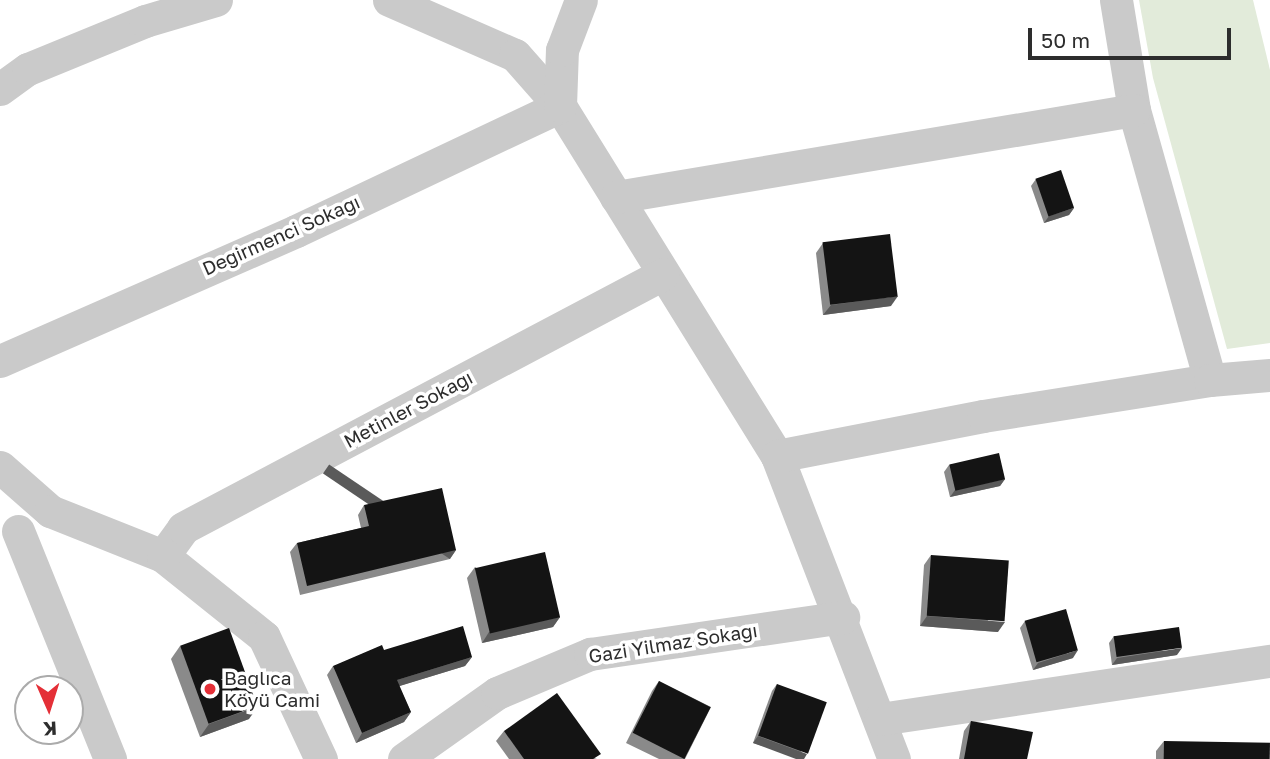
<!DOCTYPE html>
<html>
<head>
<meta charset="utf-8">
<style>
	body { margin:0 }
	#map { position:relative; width:1270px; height:759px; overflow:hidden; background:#fff; font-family:"Golos Text",sans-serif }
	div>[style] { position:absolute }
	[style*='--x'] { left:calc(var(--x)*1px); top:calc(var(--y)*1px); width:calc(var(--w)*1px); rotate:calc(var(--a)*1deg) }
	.green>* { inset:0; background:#e2ebda }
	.minor>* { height:33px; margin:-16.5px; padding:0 16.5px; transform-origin:16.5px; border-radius:16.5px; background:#cacaca }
	.wall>* { inset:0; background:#8a8a8a }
	.shaded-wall>* { inset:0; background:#5a5a5a; transform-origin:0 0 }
	.building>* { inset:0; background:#141414; transform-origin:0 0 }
	.dots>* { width:19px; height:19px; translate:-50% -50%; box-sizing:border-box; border:4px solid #fff; border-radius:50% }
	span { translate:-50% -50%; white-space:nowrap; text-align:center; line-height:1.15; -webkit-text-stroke:7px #fff; paint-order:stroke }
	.street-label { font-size:19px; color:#2d2d2d }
	.poi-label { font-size:19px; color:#2d2d2d }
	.left { translate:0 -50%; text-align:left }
	.north { position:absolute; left:14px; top:675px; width:70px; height:70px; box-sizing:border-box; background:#fff; border:2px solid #ababab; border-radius:50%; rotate:177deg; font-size:19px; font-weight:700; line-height:28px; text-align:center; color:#2d2d2d }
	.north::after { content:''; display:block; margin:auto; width:24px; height:32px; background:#e42f37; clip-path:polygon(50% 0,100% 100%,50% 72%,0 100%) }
	.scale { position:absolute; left:1028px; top:28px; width:203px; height:32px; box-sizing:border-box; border:4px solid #2d2d2d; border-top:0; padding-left:9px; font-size:21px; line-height:24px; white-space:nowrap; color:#2d2d2d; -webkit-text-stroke:5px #fff; paint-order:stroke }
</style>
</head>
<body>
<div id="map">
	<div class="green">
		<i style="clip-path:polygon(1139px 0,1253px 0,1270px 70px,1270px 343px,1227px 349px,1153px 78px)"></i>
	</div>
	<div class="minor">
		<i style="--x:389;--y:0;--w:137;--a:23.6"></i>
		<i style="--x:515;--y:55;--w:68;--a:48.6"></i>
		<i style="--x:560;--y:106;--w:412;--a:58.2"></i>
		<i style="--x:777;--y:456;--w:325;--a:68.9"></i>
		<i style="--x:1116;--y:0;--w:111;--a:80.7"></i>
		<i style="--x:1134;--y:110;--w:280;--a:74.3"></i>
		<i style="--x:0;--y:89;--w:34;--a:-36"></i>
		<i style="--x:28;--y:69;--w:126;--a:-22.3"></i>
		<i style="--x:145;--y:21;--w:74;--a:-16.5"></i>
		<i style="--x:616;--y:197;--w:525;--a:-9.53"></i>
		<i style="--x:0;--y:361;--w:323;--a:-23.7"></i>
		<i style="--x:296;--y:231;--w:292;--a:-25.3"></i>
		<i style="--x:560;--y:106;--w:56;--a:-88"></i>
		<i style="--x:562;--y:50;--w:53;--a:-69.2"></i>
		<i style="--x:777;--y:456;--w:210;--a:-11"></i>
		<i style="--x:983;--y:416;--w:230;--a:-9"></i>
		<i style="--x:1210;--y:380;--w:60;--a:-4.8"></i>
		<i style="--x:0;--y:467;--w:67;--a:41.3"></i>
		<i style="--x:50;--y:511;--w:122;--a:21.7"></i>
		<i style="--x:163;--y:556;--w:129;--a:38.7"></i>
		<i style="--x:264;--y:637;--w:135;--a:65"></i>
		<i style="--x:18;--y:531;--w:246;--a:68"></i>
		<i style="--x:163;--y:556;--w:34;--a:-54"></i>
		<i style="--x:183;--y:528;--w:543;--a:-27.89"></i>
		<i style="--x:880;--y:719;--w:394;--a:-8.5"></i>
		<i style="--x:404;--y:759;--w:114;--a:-35.4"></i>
		<i style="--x:497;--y:693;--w:101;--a:-22.8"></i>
		<i style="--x:590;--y:654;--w:256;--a:-8.3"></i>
	</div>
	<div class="wall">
		<i style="clip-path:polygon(1036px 179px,1074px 208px,1069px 215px,1044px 223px,1031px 186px)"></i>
		<i style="clip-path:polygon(823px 243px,891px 306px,823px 315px,816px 253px)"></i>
		<i style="clip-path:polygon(949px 465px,1005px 479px,1000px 486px,950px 497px,944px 472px)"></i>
		<i style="clip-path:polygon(364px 505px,456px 550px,450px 559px,300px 595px,290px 552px,297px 543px,361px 528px,358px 515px)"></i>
		<i style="clip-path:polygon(931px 555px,998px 632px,920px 626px,924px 565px)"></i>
		<i style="clip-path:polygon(475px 567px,560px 617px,553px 627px,482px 643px,467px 578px)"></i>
		<i style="clip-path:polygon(1025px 621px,1073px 658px,1033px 670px,1020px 628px)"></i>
		<i style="clip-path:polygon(1114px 636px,1177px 655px,1112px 665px,1109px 643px)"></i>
		<i style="clip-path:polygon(180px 646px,249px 719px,200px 737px,171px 659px)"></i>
		<i style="clip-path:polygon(472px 657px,465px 666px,399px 686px,411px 712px,404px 722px,356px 743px,327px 675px,333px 666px)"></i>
		<i style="clip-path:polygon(659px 681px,711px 707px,685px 759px,659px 759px,626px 743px,652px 691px)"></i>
		<i style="clip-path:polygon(777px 684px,804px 759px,753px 743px,772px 691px)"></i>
		<i style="clip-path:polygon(971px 721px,1027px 759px,959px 759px,964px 731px)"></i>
		<i style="clip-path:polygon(504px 731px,597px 759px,509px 759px,496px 741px)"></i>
		<i style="clip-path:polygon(1164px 741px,1269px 759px,1156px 759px,1156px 751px)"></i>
	</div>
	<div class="shaded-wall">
		<i style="clip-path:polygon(1074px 208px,1069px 215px,1044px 223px,1049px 216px)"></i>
		<i style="clip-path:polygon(898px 296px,891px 306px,823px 315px,831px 305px)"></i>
		<i style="clip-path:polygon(1005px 479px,1000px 486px,950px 497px,955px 490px)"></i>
		<i style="left:456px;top:550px;width:11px;height:153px;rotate:124deg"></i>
		<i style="clip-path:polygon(927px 616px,1005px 622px,998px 632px,920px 626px)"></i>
		<i style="clip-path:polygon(560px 617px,553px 627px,482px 643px,489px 632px)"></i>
		<i style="clip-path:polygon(1182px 648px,1177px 655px,1112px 665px,1117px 658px)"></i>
		<i style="clip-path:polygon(1078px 650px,1073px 658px,1033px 670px,1038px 663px)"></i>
		<i style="clip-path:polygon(472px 657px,465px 666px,390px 689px,397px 680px)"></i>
		<i style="clip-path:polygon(258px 706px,249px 719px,200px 737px,209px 724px)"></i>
		<i style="clip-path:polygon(411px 712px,404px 722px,356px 743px,362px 733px)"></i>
		<i style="clip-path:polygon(758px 736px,807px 754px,804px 759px,796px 759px,753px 743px)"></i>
	</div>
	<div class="building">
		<i style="left:1061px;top:170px;width:40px;height:27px;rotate:71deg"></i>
		<i style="left:890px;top:234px;width:63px;height:68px;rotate:83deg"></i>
		<i style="left:999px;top:453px;width:27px;height:51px;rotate:77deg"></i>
		<i style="clip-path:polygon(442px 488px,456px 550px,307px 586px,297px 543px,369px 526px,364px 505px)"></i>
		<i style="left:545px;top:552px;width:67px;height:72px;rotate:77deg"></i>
		<i style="left:931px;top:555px;width:78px;height:61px;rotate:4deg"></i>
		<i style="left:1066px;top:609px;width:43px;height:43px;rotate:74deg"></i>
		<i style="clip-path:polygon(463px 626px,472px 657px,397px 680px,411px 712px,362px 733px,333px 666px,382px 645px,384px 650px)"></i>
		<i style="left:1179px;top:627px;width:21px;height:66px;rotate:82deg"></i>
		<i style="left:229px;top:628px;width:83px;height:52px;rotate:70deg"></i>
		<i style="left:659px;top:681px;width:58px;height:58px;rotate:27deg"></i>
		<i style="left:777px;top:684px;width:53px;height:55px;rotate:20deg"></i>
		<i style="clip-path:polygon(557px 693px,601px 754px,593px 759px,524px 759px,504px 731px)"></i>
		<i style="clip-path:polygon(971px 721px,1033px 732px,1027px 759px,964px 759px)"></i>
		<i style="left:1164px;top:741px;width:106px;height:18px;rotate:1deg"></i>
	</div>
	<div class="dots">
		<i style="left:210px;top:689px;background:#e42f37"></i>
	</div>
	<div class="street-label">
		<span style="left:281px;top:235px;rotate:-24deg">Degirmenci Sokağı</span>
		<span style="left:408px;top:409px;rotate:-28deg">Metinler Sokağı</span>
		<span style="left:673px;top:643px;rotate:-9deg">Gazi Yilmaz Sokağı</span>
	</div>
	<div class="poi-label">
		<span class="left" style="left:224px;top:689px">Bağlıca<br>Köyü Cami</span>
	</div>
	<div class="north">K</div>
	<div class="scale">50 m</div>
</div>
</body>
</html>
